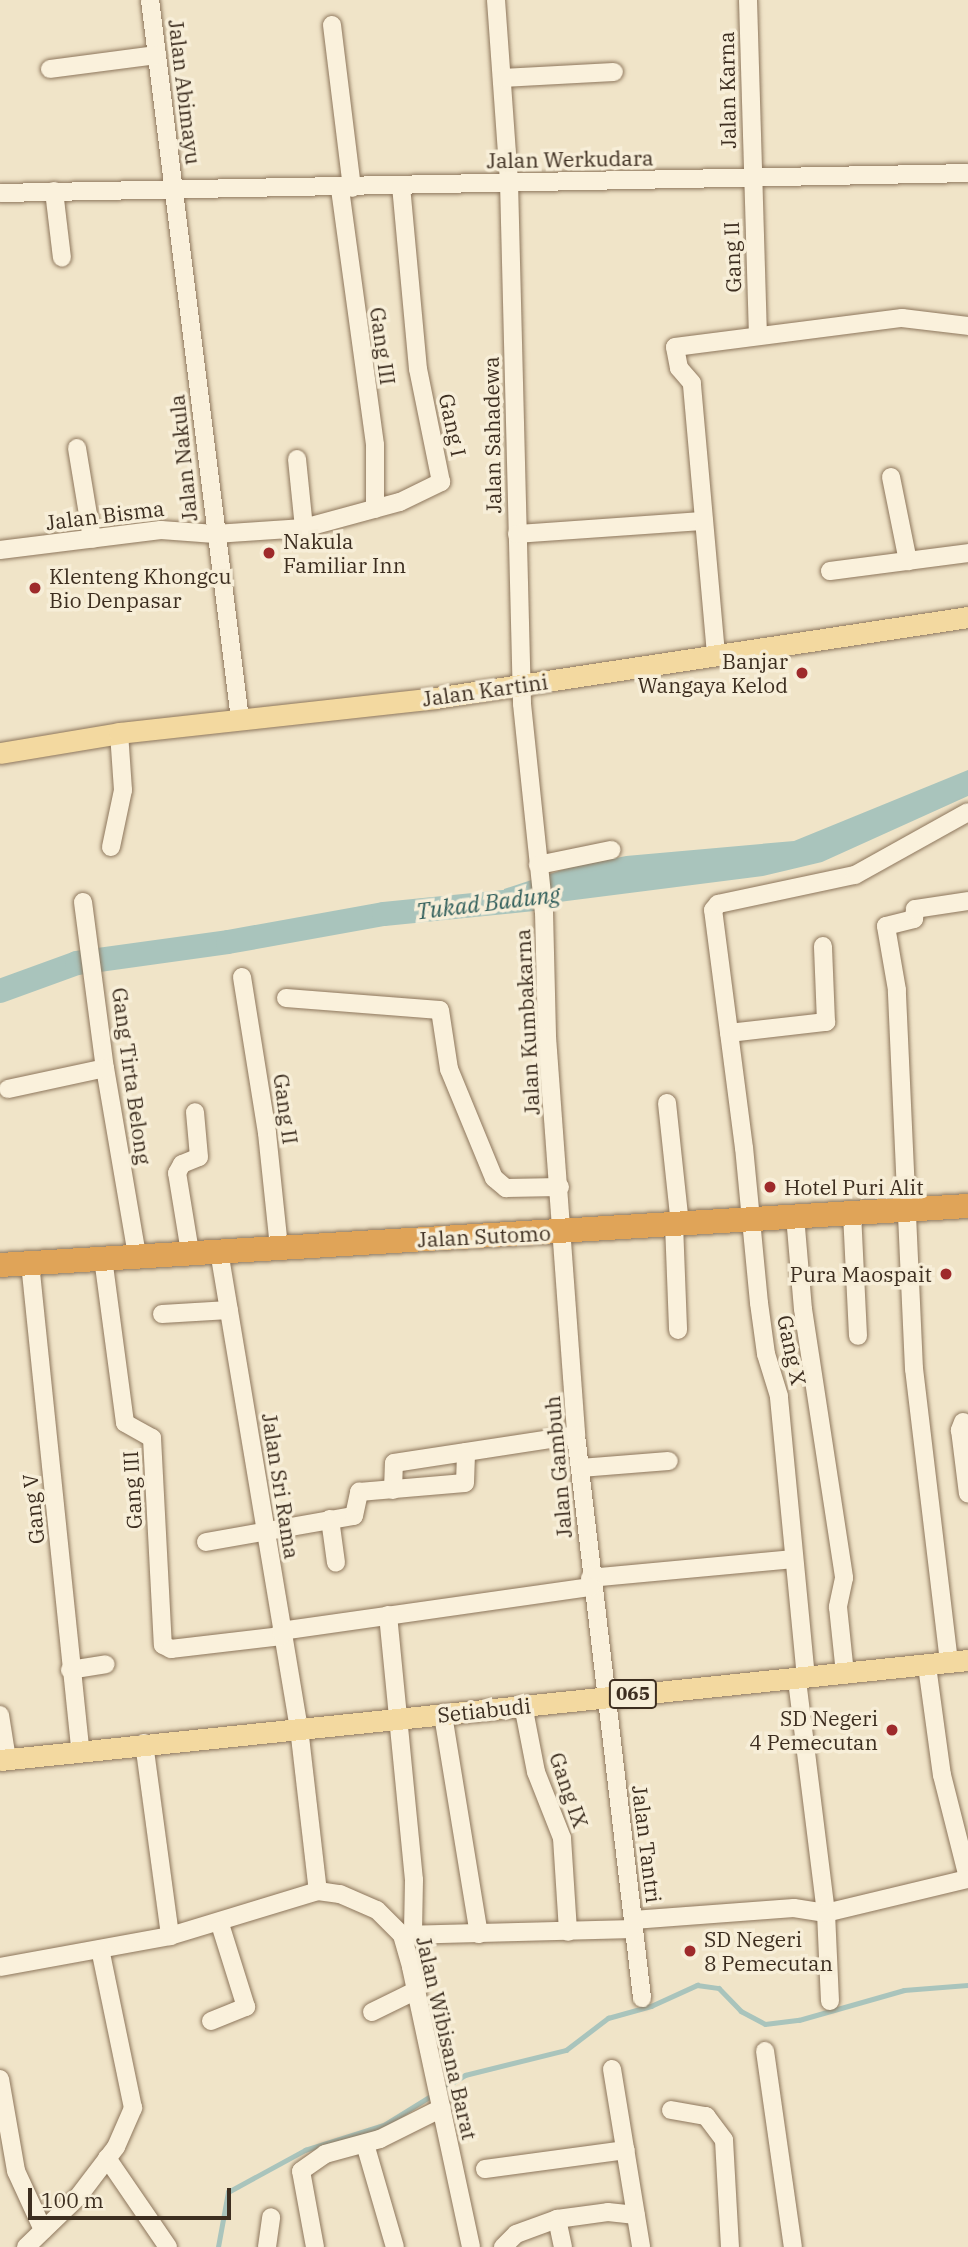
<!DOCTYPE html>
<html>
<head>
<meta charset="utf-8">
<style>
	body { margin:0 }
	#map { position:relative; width:968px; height:2247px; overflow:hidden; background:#f0e4c8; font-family:"IBM Plex Serif",serif }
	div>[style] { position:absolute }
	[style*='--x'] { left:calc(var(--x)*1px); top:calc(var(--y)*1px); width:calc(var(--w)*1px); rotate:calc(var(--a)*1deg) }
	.water>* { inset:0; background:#a9c4bc }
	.stream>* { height:4.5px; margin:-2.25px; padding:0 2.25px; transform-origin:2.25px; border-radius:2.25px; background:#a9c4bc }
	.river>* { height:24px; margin:-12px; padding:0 12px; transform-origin:12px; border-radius:12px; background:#a9c4bc }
	.roads { filter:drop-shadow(0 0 2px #8d765c) drop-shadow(0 0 2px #8d765c) }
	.minor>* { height:18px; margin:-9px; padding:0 9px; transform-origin:9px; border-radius:9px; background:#faf1dc }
	.major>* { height:21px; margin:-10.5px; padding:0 10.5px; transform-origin:10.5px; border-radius:10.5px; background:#f3d9a0 }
	.highway>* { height:24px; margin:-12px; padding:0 12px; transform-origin:12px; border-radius:12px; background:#e0a458 }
	.dots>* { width:19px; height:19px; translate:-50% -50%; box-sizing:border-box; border:4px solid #f7eed8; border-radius:50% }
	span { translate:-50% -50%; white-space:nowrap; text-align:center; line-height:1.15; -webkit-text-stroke:7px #f7eed8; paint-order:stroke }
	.shield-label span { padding:2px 5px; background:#f7eed8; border:2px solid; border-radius:5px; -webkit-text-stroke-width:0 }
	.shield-label { font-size:19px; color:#3d2e20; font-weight:700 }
	.street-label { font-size:21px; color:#3d2e20 }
	.poi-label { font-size:21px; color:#3d2e20 }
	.left { translate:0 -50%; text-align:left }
	.right { translate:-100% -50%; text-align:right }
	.water-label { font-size:23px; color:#2f5d5a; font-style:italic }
	.scale { position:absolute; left:28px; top:2188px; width:203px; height:32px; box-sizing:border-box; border:4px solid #3d2e20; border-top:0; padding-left:9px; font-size:21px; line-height:24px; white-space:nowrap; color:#3d2e20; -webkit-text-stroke:5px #f7eed8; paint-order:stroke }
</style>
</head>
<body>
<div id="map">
	<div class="water">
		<i style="clip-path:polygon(968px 770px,968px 796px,822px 862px,763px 876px,504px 909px,504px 889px,568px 868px,626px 856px,794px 841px)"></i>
	</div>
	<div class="stream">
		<i style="--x:442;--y:2089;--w:27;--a:-31"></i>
		<i style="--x:465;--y:2075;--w:104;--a:-13.9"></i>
		<i style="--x:566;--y:2050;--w:53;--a:-37.3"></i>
		<i style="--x:608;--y:2018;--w:45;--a:-15.6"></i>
		<i style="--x:651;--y:2006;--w:51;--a:-24.5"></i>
		<i style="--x:697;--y:1985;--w:22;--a:8"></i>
		<i style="--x:719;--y:1988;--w:32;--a:46"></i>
		<i style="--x:741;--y:2011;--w:27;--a:28"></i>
		<i style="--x:765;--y:2024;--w:34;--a:-7"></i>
		<i style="--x:799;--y:2020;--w:109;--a:-15.9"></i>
		<i style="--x:904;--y:1990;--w:64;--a:-4.5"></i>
		<i style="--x:218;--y:2247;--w:56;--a:-79.7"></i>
		<i style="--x:228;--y:2192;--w:88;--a:-28.6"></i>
		<i style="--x:305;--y:2150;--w:83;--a:-17.6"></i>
		<i style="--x:384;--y:2125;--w:59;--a:-31.8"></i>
	</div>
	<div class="river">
		<i style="--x:0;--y:991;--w:82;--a:-20"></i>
		<i style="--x:77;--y:963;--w:152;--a:-7.9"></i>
		<i style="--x:228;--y:942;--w:158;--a:-10.2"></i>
		<i style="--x:384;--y:914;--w:152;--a:-5.7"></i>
	</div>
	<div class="roads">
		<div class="minor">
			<i style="--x:150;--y:0;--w:726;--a:82.87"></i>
			<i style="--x:496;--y:0;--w:182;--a:85.9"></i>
			<i style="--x:509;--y:182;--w:522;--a:88.57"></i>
			<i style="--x:522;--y:704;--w:209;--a:84"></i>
			<i style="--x:544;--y:912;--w:125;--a:88.6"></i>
			<i style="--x:547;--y:1037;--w:399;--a:85.8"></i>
			<i style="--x:576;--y:1435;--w:567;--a:83.31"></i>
			<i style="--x:748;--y:0;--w:335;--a:88.3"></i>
			<i style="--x:332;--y:25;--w:164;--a:83"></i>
			<i style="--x:50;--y:69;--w:108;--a:-7.5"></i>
			<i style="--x:502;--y:78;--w:112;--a:-3.1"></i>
			<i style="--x:340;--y:189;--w:258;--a:82.2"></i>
			<i style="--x:375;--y:445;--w:64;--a:90"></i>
			<i style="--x:54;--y:191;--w:67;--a:83.2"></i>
			<i style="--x:0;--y:193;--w:968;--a:-1.18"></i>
			<i style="--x:77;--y:448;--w:92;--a:80.6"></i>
			<i style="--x:297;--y:459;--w:69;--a:84.2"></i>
			<i style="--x:891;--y:477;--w:86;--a:78.6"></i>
			<i style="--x:517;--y:534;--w:187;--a:-4"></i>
			<i style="--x:0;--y:550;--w:162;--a:-7.1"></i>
			<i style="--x:161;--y:530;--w:54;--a:4.2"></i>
			<i style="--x:215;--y:534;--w:89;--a:-3.9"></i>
			<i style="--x:304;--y:528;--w:99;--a:-15.2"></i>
			<i style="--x:400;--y:502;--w:46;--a:-26"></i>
			<i style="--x:441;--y:482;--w:115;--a:-101.5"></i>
			<i style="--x:418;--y:369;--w:184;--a:-95.3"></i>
			<i style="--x:830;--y:571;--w:139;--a:-7.4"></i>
			<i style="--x:716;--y:654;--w:272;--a:-95.1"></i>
			<i style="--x:692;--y:383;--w:20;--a:-131"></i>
			<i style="--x:679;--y:368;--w:21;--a:-101"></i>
			<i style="--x:675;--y:347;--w:229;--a:-7.3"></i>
			<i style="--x:902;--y:318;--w:66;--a:6.9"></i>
			<i style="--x:111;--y:847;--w:58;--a:-78.1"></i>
			<i style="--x:123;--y:790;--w:57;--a:-94"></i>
			<i style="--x:538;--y:865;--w:75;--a:-11.6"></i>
			<i style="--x:83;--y:902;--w:167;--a:82.5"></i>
			<i style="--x:105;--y:1068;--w:191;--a:80.3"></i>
			<i style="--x:242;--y:977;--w:158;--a:80.9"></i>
			<i style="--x:267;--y:1133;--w:115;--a:84"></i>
			<i style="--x:286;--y:998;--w:154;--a:4.5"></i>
			<i style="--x:440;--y:1010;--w:60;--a:81.3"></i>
			<i style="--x:449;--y:1069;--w:118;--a:67.6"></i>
			<i style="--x:494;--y:1178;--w:16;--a:40"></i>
			<i style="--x:506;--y:1188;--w:54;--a:-1.1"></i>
			<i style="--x:729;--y:1033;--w:98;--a:-6.5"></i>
			<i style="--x:826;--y:1022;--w:76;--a:-92.3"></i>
			<i style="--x:8;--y:1089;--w:99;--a:-12.2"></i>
			<i style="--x:667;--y:1103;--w:122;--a:83.9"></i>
			<i style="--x:852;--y:1213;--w:123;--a:87.2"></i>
			<i style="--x:795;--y:1216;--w:93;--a:85.1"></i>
			<i style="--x:803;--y:1309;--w:272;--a:81.3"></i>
			<i style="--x:844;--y:1578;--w:30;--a:102"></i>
			<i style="--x:838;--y:1607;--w:67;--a:84"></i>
			<i style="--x:674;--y:1224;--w:106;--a:87.8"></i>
			<i style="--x:219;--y:1251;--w:484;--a:80.5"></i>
			<i style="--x:299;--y:1728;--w:164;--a:83.4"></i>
			<i style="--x:190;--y:1252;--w:80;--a:-99.3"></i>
			<i style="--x:177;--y:1173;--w:10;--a:-61"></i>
			<i style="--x:182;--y:1164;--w:18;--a:-22"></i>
			<i style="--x:199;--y:1157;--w:45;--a:-95.1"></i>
			<i style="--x:103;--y:1258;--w:166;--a:82.4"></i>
			<i style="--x:125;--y:1423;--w:31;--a:29"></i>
			<i style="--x:152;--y:1438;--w:207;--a:87"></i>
			<i style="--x:163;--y:1645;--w:9;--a:27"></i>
			<i style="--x:171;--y:1649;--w:111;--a:-6.7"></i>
			<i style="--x:30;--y:1263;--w:490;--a:84.1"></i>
			<i style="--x:162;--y:1314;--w:67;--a:-3.4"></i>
			<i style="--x:963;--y:1422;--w:9;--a:111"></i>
			<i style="--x:960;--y:1430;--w:64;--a:82.9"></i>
			<i style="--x:580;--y:1468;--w:89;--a:-4.5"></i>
			<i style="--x:393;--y:1490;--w:27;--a:-88"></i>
			<i style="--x:394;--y:1463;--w:184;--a:-8.7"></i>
			<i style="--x:330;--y:1519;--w:44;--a:82.2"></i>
			<i style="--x:206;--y:1542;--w:150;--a:-10"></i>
			<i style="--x:354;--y:1516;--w:25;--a:-78"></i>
			<i style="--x:359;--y:1492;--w:106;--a:-4.9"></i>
			<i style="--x:465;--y:1483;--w:31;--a:-88"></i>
			<i style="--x:590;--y:1578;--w:204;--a:-5.3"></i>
			<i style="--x:388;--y:1615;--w:266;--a:84.4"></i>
			<i style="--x:414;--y:1880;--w:54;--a:91.1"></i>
			<i style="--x:281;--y:1631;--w:313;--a:-8.1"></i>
			<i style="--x:949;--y:1662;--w:295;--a:-96.8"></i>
			<i style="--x:914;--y:1369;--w:379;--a:-92.6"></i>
			<i style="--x:897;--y:990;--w:65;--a:-99.8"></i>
			<i style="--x:886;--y:926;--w:29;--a:-14"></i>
			<i style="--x:914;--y:919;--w:10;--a:-84"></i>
			<i style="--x:915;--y:909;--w:54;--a:-8.6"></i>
			<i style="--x:927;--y:1666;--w:110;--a:82.2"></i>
			<i style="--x:942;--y:1775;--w:106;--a:75.8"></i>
			<i style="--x:70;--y:1670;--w:36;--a:-9"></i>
			<i style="--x:806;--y:1678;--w:283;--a:-95.5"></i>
			<i style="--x:779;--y:1396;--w:44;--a:-107.2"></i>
			<i style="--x:766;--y:1354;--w:51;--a:-97.8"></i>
			<i style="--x:759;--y:1303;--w:156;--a:-95.5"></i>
			<i style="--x:744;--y:1148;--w:240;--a:-97.4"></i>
			<i style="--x:713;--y:910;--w:8;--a:-50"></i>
			<i style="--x:718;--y:904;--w:140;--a:-12"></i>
			<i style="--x:855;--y:875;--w:129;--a:-29.1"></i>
			<i style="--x:523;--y:1705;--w:68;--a:79"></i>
			<i style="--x:536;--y:1772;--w:71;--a:68.5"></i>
			<i style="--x:562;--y:1838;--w:94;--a:86.3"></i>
			<i style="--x:0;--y:1715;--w:45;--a:81"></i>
			<i style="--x:443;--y:1715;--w:222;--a:80.7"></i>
			<i style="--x:144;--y:1743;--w:195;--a:82.3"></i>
			<i style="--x:633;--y:1920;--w:161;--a:-4.3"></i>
			<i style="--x:794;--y:1908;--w:32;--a:9"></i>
			<i style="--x:826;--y:1913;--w:236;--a:-97.1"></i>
			<i style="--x:402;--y:1935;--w:232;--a:-1.5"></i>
			<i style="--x:0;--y:1967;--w:173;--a:-10.3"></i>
			<i style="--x:170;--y:1936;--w:155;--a:-16.9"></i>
			<i style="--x:318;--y:1891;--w:22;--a:8"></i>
			<i style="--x:340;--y:1894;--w:40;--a:23.4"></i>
			<i style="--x:377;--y:1910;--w:35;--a:45"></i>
			<i style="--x:402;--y:1935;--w:33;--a:74"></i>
			<i style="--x:411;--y:1967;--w:286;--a:77.9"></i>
			<i style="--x:830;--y:2001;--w:88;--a:-92.6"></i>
			<i style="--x:826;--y:1913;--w:146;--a:-13.5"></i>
			<i style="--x:372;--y:2012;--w:50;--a:-26.1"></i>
			<i style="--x:211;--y:2021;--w:38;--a:-22"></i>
			<i style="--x:246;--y:2007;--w:87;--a:-107.4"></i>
			<i style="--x:765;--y:2051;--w:198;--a:81.9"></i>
			<i style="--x:612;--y:2069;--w:180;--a:80.7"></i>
			<i style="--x:0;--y:2079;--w:93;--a:80.1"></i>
			<i style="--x:16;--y:2171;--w:65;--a:65.4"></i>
			<i style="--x:671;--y:2110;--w:36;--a:10"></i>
			<i style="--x:706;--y:2116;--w:30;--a:53"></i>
			<i style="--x:724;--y:2140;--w:107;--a:86.8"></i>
			<i style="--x:365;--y:2144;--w:107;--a:73.8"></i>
			<i style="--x:107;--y:2158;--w:108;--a:55.6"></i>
			<i style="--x:485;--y:2169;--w:142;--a:-7.7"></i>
			<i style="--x:557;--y:2219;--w:29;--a:78"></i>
			<i style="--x:26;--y:2247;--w:72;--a:-43.9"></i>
			<i style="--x:78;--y:2197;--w:63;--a:-52.8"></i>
			<i style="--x:116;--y:2147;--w:43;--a:-66.4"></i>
			<i style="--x:133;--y:2108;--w:162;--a:-101.7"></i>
			<i style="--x:267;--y:2247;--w:30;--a:-82"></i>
			<i style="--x:315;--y:2247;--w:77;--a:-100.4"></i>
			<i style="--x:301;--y:2171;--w:29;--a:-35"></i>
			<i style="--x:325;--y:2154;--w:57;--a:-15.3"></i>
			<i style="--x:380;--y:2139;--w:69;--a:-26.6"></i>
			<i style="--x:503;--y:2247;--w:18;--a:-45"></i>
			<i style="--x:516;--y:2234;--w:44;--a:-20.1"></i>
			<i style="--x:557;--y:2219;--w:51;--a:-7.8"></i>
			<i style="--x:608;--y:2212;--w:28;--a:6"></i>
		</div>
		<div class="major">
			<i style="--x:0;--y:753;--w:121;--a:-9.5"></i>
			<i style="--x:119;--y:733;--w:318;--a:-6.3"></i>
			<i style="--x:435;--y:698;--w:539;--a:-8.64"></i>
			<i style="--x:0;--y:1760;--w:973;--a:-5.9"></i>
		</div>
		<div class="highway">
			<i style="--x:0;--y:1265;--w:970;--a:-3.49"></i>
		</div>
	</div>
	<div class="dots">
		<i style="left:269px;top:553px;background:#9e2a2b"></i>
		<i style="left:35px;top:588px;background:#9e2a2b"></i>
		<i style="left:802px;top:673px;background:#9e2a2b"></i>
		<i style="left:770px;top:1187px;background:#9e2a2b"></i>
		<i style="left:946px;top:1274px;background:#9e2a2b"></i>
		<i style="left:892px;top:1730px;background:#9e2a2b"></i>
		<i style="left:690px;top:1951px;background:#9e2a2b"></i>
	</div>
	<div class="shield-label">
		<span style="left:633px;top:1694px">065</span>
	</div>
	<div class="street-label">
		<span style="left:727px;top:90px;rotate:-91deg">Jalan Karna</span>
		<span style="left:185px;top:92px;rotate:83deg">Jalan Abimayu</span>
		<span style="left:570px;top:159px;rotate:-1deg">Jalan Werkudara</span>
		<span style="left:732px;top:257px;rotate:-92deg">Gang II</span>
		<span style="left:383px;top:346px;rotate:82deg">Gang III</span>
		<span style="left:453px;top:425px;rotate:78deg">Gang I</span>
		<span style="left:492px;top:435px;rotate:-91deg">Jalan Sahadewa</span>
		<span style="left:183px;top:458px;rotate:-96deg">Jalan Nakula</span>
		<span style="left:105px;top:515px;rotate:-7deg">Jalan Bisma</span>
		<span style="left:485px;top:690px;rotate:-8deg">Jalan Kartini</span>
		<span style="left:527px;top:1022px;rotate:-93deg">Jalan Kumbakarna</span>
		<span style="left:132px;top:1076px;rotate:82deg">Gang Tirta Belong</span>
		<span style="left:286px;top:1109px;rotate:82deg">Gang II</span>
		<span style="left:484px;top:1236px;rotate:-3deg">Jalan Sutomo</span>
		<span style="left:792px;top:1350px;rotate:78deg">Gang X</span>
		<span style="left:558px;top:1467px;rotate:-95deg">Jalan Gambuh</span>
		<span style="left:281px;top:1486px;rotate:81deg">Jalan Sri Rama</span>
		<span style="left:132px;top:1490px;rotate:-93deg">Gang III</span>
		<span style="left:33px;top:1509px;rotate:-96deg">Gang V</span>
		<span style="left:484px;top:1710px;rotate:-6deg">Setiabudi</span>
		<span style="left:569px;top:1790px;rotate:71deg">Gang IX</span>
		<span style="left:647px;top:1844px;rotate:83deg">Jalan Tantri</span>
		<span style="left:447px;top:2038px;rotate:77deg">Jalan Wibisana Barat</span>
	</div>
	<div class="poi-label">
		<span class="left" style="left:283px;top:553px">Nakula<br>Familiar Inn</span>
		<span class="left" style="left:49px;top:588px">Klenteng Khongcu<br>Bio Denpasar</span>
		<span class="right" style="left:788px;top:673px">Banjar<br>Wangaya Kelod</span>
		<span class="left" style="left:784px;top:1187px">Hotel Puri Alit</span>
		<span class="right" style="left:932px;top:1274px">Pura Maospait</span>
		<span class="right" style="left:878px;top:1730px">SD Negeri<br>4 Pemecutan</span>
		<span class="left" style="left:704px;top:1951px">SD Negeri<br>8 Pemecutan</span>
	</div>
	<div class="water-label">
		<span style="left:488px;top:902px;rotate:-7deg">Tukad Badung</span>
	</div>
	<div class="scale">100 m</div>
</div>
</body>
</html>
